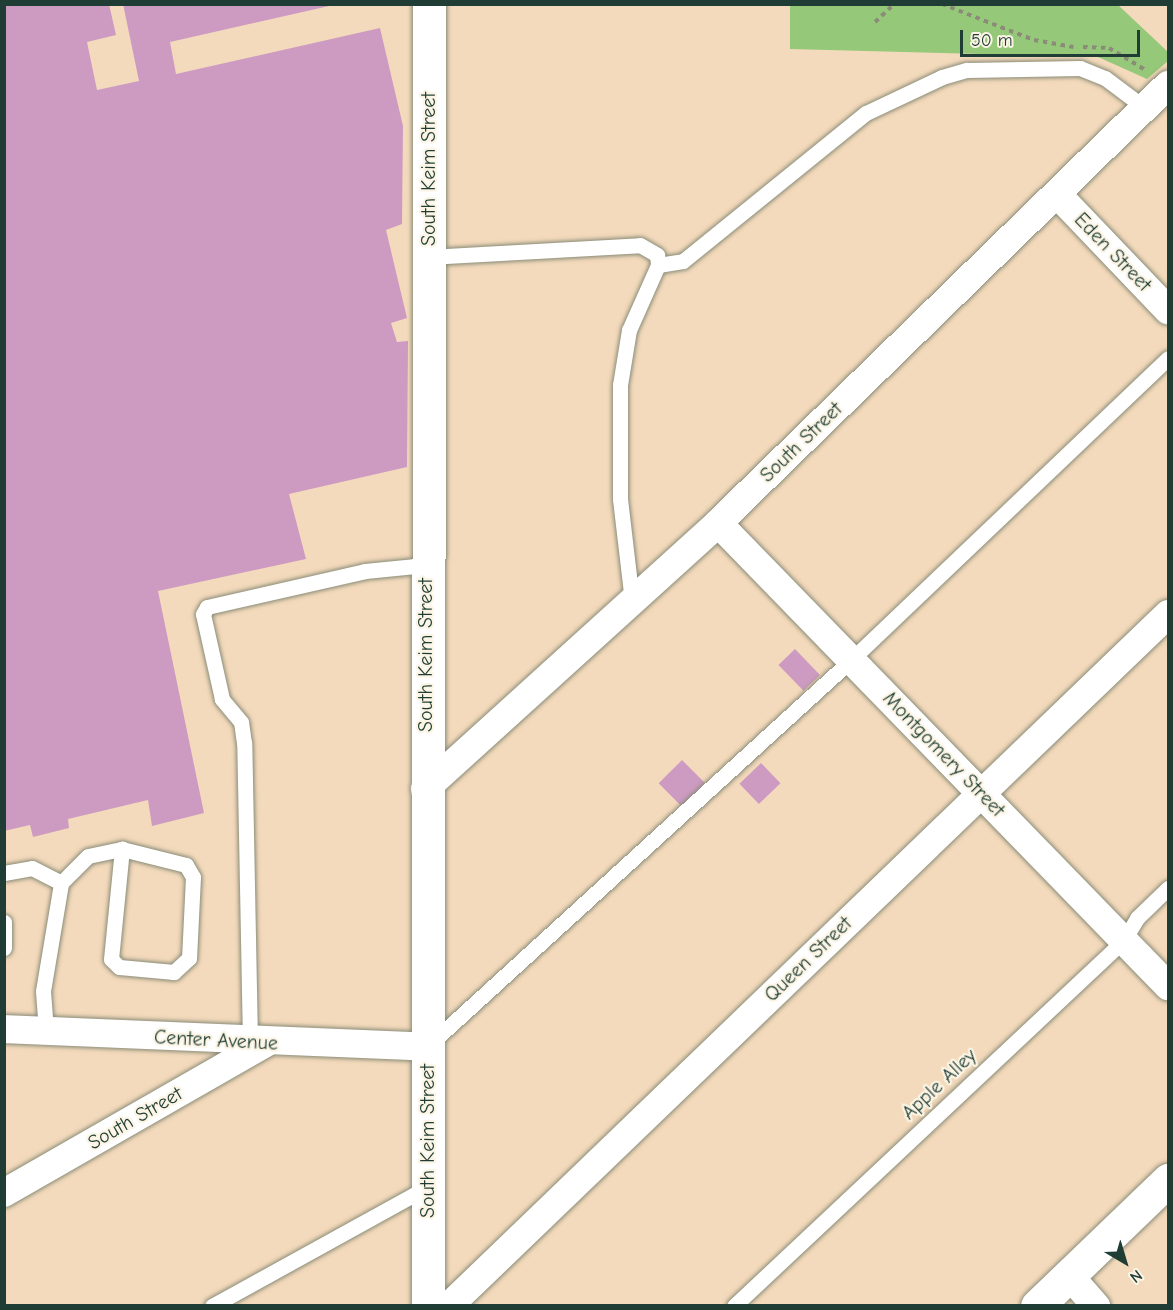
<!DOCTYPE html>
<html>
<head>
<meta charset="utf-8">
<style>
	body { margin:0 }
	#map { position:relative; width:1173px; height:1310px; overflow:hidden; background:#f4dabc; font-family:"Comic Neue",sans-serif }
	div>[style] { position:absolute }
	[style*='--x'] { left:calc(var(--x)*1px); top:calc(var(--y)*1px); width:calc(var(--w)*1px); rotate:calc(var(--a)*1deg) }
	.green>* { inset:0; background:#95c878 }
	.building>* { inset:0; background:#cd9bc1; transform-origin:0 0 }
	.path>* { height:4px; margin-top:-2px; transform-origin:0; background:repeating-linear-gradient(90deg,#8a8c78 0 4.5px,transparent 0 9px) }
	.roads { filter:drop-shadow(0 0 2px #8a8c78) drop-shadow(0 0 2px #8a8c78) }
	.lane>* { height:15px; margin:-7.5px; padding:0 7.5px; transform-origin:7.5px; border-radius:7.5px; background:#fff }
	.street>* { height:28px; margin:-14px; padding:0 14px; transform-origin:14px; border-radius:14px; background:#fff }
	.secondary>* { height:33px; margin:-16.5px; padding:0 16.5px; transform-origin:16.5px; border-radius:16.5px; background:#fff }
	.primary>* { height:33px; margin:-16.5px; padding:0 16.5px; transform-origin:16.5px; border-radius:16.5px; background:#fff }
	span { translate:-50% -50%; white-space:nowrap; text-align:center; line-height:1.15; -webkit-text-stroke:4.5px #fcf5e5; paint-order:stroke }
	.street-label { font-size:20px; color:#1f3d34 }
	.frame { position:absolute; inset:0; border:6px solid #1f3d34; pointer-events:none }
	.north { position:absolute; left:1095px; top:1232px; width:60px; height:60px; -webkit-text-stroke:4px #fcf5e5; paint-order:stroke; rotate:142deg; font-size:16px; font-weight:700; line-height:24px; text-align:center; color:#1f3d34 }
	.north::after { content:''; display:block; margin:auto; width:21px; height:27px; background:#1f3d34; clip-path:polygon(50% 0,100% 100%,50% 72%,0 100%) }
	.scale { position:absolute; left:960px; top:30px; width:180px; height:27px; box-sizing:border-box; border:3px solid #1f3d34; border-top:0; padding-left:8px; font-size:18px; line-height:21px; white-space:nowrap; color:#1f3d34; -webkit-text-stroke:4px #fcf5e5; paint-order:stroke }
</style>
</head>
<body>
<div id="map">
	<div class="green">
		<i style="clip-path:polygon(1117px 4px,1168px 52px,1168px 61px,1147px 79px,1098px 57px,790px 49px,790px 5px)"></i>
	</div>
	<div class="building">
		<i style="clip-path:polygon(4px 4px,109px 4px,116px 35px,87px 42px,97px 90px,139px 81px,123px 4px,338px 4px,170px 42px,176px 74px,380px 28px,403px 126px,402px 224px,386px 230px,407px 318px,391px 323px,397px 342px,408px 341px,407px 467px,289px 494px,306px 559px,158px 591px,204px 813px,152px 826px,148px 800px,68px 819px,69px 828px,33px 837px,30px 825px,4px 831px)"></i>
		<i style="left:795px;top:649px;width:36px;height:23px;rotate:46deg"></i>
		<i style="left:682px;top:760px;width:34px;height:33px;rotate:45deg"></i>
		<i style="left:761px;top:763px;width:28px;height:30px;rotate:46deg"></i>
	</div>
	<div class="path">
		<i style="--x:942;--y:4;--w:99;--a:21.4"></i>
		<i style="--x:1034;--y:40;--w:40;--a:10"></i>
		<i style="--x:875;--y:22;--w:26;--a:-43"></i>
		<i style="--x:1083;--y:47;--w:26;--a:2"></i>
		<i style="--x:1109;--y:48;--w:44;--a:31.2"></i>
	</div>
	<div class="roads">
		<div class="lane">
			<i style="--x:428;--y:257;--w:212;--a:-3.2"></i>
			<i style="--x:640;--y:245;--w:20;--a:30"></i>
			<i style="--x:657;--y:255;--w:10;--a:84"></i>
			<i style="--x:658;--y:265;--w:71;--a:114"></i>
			<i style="--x:629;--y:330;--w:56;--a:99.3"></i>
			<i style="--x:620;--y:385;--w:114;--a:90"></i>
			<i style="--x:620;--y:499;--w:103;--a:83.3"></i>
			<i style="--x:658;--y:265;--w:25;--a:-9"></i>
			<i style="--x:683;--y:261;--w:235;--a:-39"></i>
			<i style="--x:866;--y:113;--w:84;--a:-25.3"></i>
			<i style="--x:942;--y:77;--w:26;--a:-16"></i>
			<i style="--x:967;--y:70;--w:113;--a:-1"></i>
			<i style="--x:1080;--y:68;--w:27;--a:22"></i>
			<i style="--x:1105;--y:78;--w:50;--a:36.9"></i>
			<i style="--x:4;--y:873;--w:28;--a:-10"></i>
			<i style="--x:32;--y:868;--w:33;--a:27"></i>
			<i style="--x:4;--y:922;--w:26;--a:90"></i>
			<i style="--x:46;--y:1031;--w:40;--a:-94.3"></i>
			<i style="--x:43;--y:991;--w:109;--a:-80.5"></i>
			<i style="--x:61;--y:883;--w:38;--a:-45"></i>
			<i style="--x:88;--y:856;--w:35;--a:-12"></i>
			<i style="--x:122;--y:849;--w:66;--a:14"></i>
			<i style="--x:186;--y:865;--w:14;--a:60"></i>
			<i style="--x:193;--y:877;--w:81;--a:92.8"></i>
			<i style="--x:189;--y:958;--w:21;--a:137"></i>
			<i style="--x:174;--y:972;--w:55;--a:-174.8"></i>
			<i style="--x:119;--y:967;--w:11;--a:-135"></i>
			<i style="--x:111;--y:959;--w:111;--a:-84.3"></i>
			<i style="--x:250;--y:1042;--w:299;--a:-91.1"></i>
			<i style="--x:244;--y:743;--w:21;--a:-98"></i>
			<i style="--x:241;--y:722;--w:30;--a:-130"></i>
			<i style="--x:222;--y:699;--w:87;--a:-102.6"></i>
			<i style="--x:203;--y:614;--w:8;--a:-60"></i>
			<i style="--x:207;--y:607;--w:162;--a:-12.8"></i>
			<i style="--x:365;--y:571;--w:61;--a:-5.6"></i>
			<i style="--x:430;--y:1044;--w:571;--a:-42.37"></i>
			<i style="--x:852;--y:659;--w:436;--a:-43.6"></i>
			<i style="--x:212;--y:1306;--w:247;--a:-28.9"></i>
			<i style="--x:734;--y:1306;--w:535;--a:-43.18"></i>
			<i style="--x:1124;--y:940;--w:26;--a:-59"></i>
			<i style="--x:1137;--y:918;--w:43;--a:-44.1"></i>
		</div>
		<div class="street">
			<i style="--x:1057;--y:194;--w:161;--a:46.3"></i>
			<i style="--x:718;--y:523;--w:646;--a:45.82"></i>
			<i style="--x:425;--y:789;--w:396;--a:-42.2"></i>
			<i style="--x:718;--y:523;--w:628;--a:-44.23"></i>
			<i style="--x:4;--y:1029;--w:423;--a:2.4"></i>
			<i style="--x:4;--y:1193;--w:302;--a:-29.8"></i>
			<i style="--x:1068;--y:1274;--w:43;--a:48.8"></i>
			<i style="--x:449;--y:1306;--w:998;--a:-43.9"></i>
		</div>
		<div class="secondary">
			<i style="--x:428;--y:1306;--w:1302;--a:-89.96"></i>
		</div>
		<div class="primary">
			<i style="--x:1037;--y:1306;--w:182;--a:-43.9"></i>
		</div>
	</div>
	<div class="street-label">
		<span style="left:428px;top:169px;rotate:-90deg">South Keim Street</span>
		<span style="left:1113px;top:252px;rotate:46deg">Eden Street</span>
		<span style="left:801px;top:442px;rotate:-44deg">South Street</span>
		<span style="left:425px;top:655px;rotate:-90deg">South Keim Street</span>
		<span style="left:944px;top:754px;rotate:46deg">Montgomery Street</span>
		<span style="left:808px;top:959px;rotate:-44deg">Queen Street</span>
		<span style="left:216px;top:1040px;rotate:3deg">Center Avenue</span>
		<span style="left:939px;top:1084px;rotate:-43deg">Apple Alley</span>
		<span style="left:135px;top:1118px;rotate:-30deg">South Street</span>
		<span style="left:427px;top:1141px;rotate:-90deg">South Keim Street</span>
	</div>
	<div class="frame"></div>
	<div class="north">N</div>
	<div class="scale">50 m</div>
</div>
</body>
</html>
